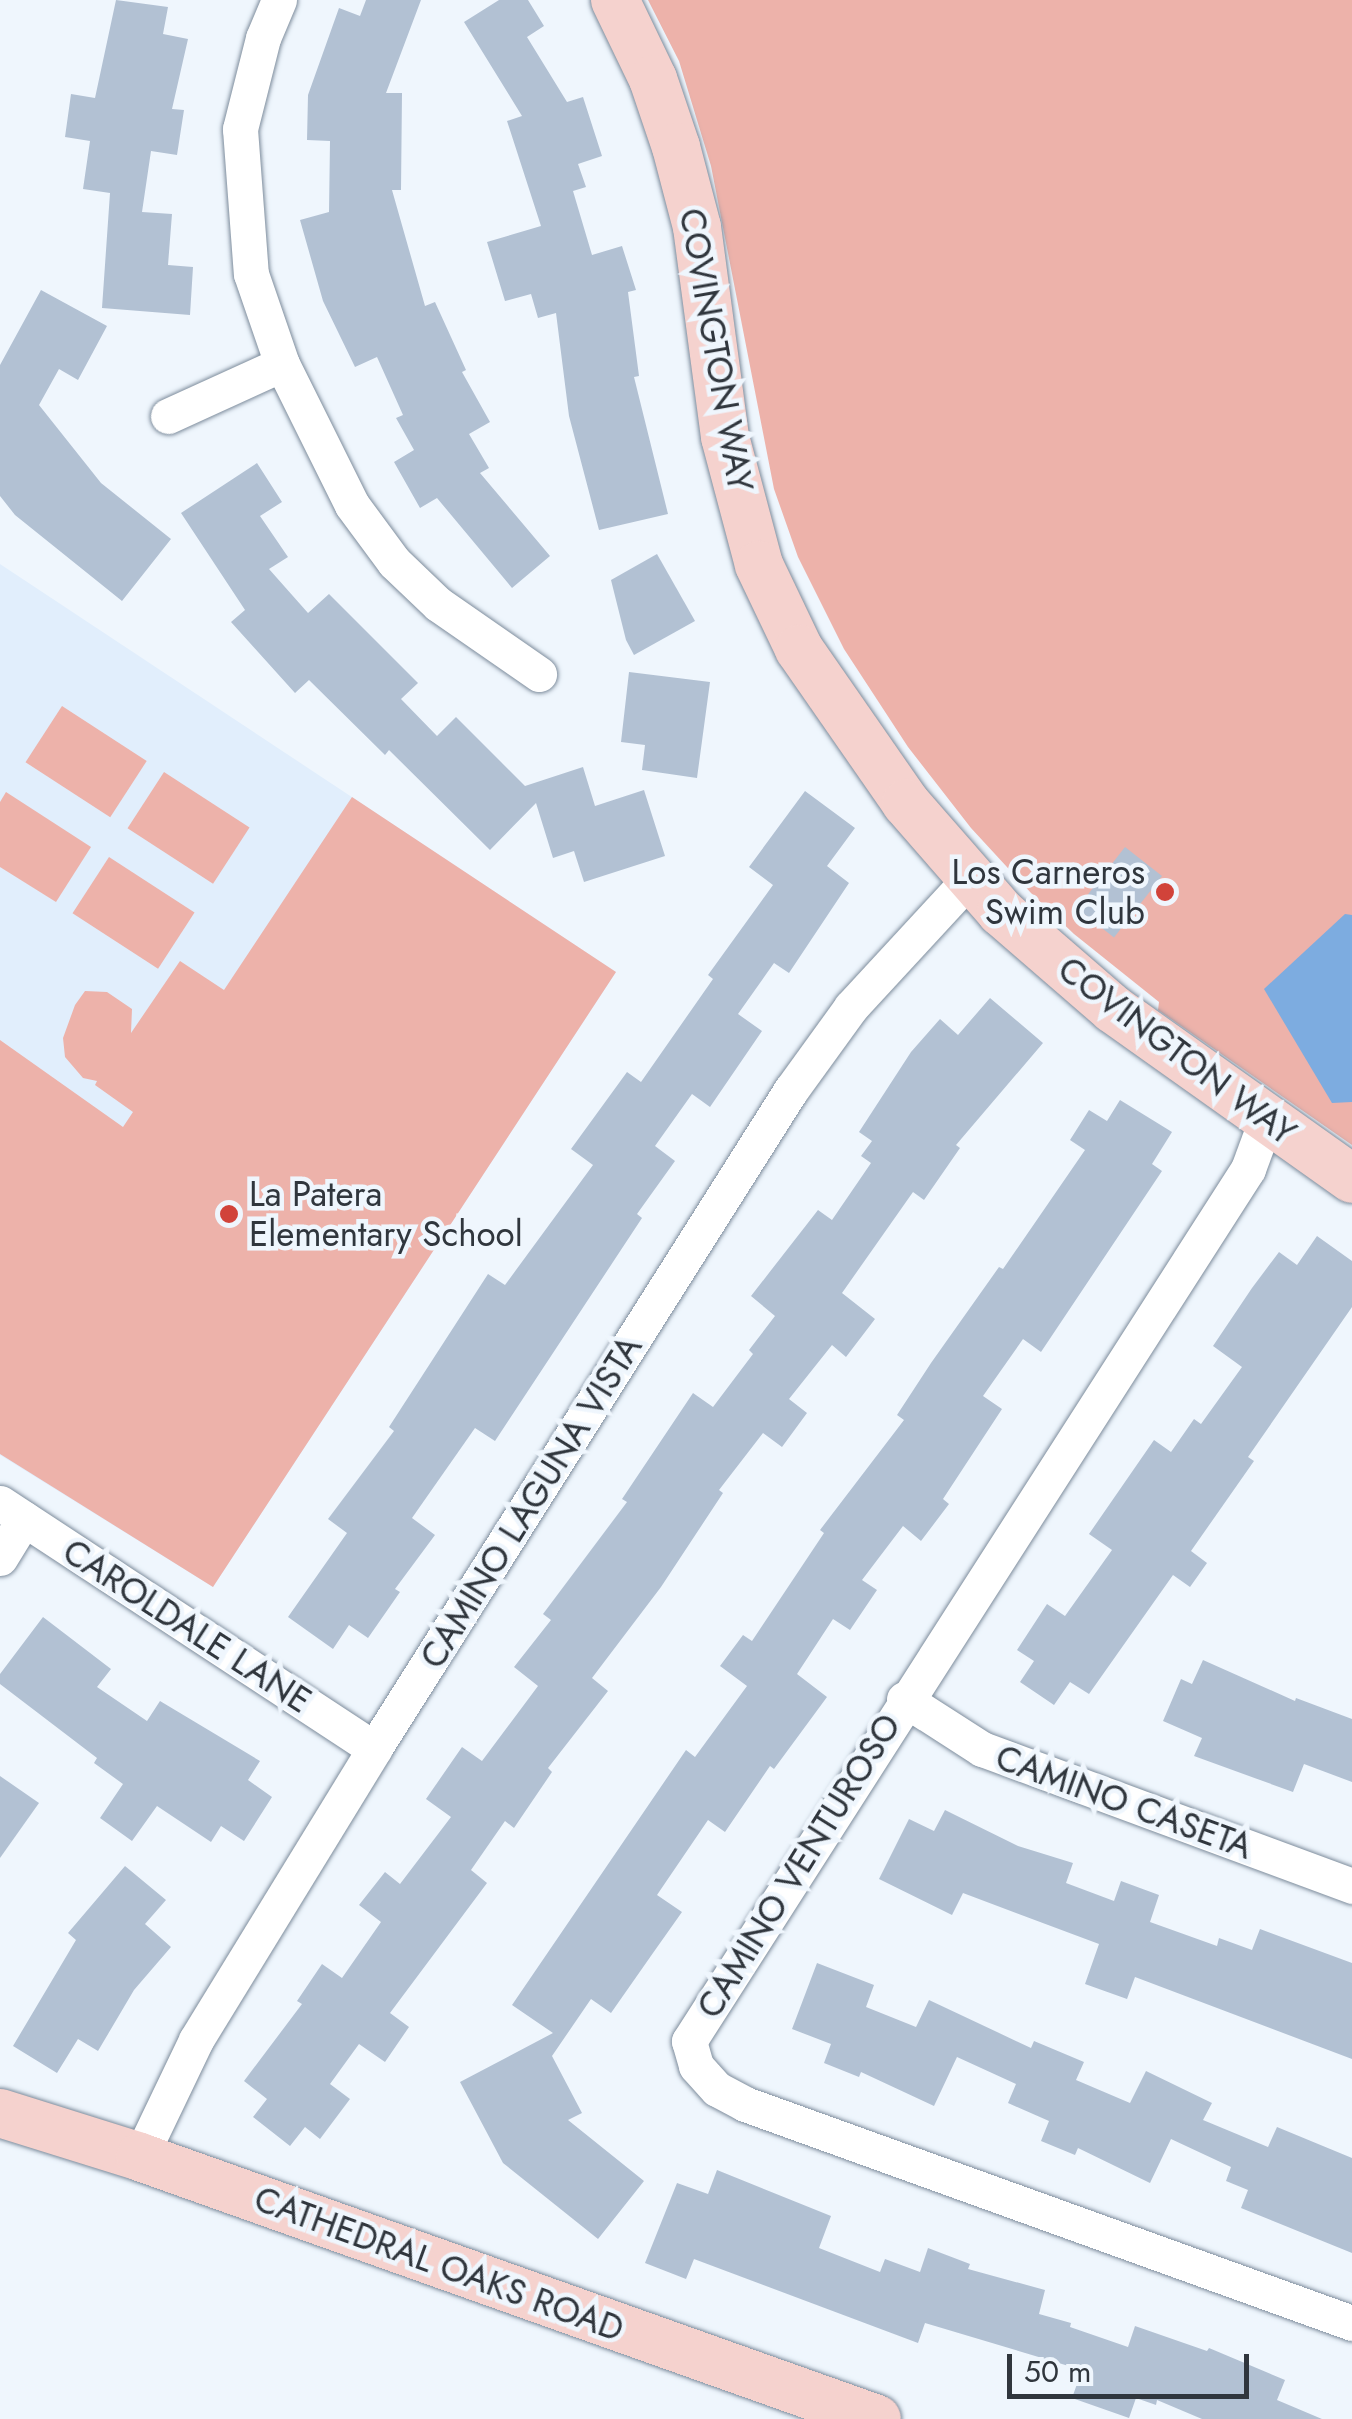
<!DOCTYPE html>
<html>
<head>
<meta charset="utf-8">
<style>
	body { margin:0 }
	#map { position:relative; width:1352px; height:2419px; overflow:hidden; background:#eff6fd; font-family:Jost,sans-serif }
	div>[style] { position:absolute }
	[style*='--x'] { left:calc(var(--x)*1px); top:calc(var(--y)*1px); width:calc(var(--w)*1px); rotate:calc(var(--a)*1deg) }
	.built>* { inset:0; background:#e1eefc }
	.green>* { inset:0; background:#edb2aa; transform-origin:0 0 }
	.water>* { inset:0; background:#7dace0 }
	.building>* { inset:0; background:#b2c1d3; transform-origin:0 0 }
	.roads { filter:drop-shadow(0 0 2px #7d8c9c) drop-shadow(0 0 2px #7d8c9c) }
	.street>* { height:35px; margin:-17.5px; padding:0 17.5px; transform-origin:17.5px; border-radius:17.5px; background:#fff }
	.secondary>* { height:48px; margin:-24px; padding:0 24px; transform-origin:24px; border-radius:24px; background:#f5d2ce }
	.dots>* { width:28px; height:28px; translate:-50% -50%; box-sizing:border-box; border:5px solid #eff6fd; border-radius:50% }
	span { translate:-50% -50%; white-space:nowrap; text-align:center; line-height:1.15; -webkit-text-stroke:9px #eff6fd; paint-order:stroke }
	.street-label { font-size:35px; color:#30363d }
	.poi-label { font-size:35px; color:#30363d }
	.right { translate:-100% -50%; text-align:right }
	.left { translate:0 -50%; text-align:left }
	.scale { position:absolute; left:1007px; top:2354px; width:242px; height:45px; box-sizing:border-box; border:5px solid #30363d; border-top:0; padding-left:12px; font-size:30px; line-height:35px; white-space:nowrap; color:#30363d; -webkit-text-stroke:8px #eff6fd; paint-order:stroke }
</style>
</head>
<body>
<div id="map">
	<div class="built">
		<i style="clip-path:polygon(0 564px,616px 972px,213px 1587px,0 1455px)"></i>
	</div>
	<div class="green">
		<i style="clip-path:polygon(648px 0,1352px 0,1352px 1145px,1158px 1010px,1159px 1002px,1074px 934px,1031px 893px,971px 828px,908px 747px,844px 649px,798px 557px,774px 489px,711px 166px,679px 61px)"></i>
		<i style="left:62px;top:706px;width:101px;height:67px;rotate:33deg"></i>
		<i style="left:164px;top:772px;width:102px;height:67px;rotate:33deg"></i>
		<i style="clip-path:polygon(6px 792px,91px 847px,56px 902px,0 867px,0 802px)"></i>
		<i style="clip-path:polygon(352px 797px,616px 972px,213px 1587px,0 1454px,0 1040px,123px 1127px,133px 1112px,95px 1085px,97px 1081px,83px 1078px,65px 1057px,63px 1038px,75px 1005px,85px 991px,107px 992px,132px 1009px,131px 1033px,180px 961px,224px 990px)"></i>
		<i style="left:109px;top:857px;width:102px;height:67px;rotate:33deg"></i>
	</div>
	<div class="water">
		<i style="clip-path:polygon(1345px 914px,1352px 915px,1352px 1102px,1332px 1103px,1264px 989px)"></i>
	</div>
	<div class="building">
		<i style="clip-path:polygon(116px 0,168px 7px,163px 34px,188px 39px,172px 109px,184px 110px,177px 155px,151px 151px,142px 212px,172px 214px,168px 265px,193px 267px,190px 315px,102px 308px,110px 193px,83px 189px,90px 141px,65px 137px,71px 94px,95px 98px)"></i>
		<i style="clip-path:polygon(366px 0,421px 0,386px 93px,402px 93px,401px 190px,392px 190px,425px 306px,435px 302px,466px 370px,462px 372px,490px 422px,469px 434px,489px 468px,480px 473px,550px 556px,512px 588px,437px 498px,420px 508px,394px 462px,414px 450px,396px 418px,403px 415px,377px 357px,355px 367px,323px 301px,300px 220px,329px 212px,330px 141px,307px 140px,308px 95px,339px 8px,360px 16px)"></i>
		<i style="clip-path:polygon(499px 0,528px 0,544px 26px,527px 37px,567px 102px,583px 97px,602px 156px,578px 164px,586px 187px,573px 191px,592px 255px,622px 246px,636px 290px,628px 292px,639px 376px,634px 377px,668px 514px,599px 530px,569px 416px,556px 313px,538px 318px,531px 294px,505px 301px,487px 242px,541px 226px,507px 121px,522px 116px,464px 22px)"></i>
		<i style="clip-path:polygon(41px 290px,107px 326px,78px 380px,59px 369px,39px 405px,101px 483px,171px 539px,122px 601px,15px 515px,0 496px,0 365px)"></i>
		<i style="clip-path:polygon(257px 463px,282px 502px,260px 516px,288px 557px,269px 569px,308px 613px,329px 594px,418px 683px,401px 699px,437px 736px,456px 717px,525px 786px,583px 767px,595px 806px,644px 790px,665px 856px,584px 882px,574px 851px,553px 858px,536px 803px,490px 850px,389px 750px,385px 755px,309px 680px,295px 693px,231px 622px,245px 610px,181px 513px)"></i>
		<i style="clip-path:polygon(657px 554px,695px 621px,634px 655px,626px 640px,611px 580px)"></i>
		<i style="clip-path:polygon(629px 672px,710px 682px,697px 778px,642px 770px,645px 745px,621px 742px)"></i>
		<i style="clip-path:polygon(805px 791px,855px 828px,827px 866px,849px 883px,789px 973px,774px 963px,738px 1014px,762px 1031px,710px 1107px,692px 1094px,655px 1146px,675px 1161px,637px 1214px,642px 1218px,495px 1441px,475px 1428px,412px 1518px,435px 1535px,395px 1589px,400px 1592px,368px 1638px,349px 1625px,333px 1649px,288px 1617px,347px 1533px,328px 1519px,394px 1431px,389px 1427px,488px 1274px,505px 1285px,593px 1165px,571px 1149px,627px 1072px,641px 1082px,713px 979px,708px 975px,773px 885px,749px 867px)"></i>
		<i style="left:1125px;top:847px;width:47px;height:78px;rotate:38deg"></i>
		<i style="clip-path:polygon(990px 998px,1043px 1043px,956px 1145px,960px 1148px,924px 1200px,913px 1192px,842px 1293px,875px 1319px,846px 1357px,832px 1345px,789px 1399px,807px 1413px,782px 1447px,763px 1433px,719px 1490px,723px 1493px,661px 1587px,592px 1678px,608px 1691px,548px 1768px,552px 1772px,514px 1828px,505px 1821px,471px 1870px,487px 1883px,390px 2013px,409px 2027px,385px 2062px,359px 2044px,330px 2084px,350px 2099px,320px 2139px,305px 2127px,290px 2146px,253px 2117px,267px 2099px,244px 2081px,302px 2004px,297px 2001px,322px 1964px,342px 1978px,381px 1922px,359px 1905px,385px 1872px,400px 1884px,451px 1817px,426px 1799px,462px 1747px,482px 1761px,538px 1686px,514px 1667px,551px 1620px,543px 1614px,627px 1502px,622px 1499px,693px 1393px,713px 1407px,753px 1354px,749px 1350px,775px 1316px,751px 1296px,818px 1210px,832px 1220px,871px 1163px,861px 1156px,872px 1141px,859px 1132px,911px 1052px,940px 1019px,958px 1035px)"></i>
		<i style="clip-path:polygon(1120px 1100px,1172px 1132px,1152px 1164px,1162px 1171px,1041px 1352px,1023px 1339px,983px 1396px,1002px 1409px,943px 1499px,949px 1504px,921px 1541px,903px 1526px,862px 1580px,877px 1590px,850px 1630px,833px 1619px,797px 1674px,827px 1697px,774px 1769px,770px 1766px,725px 1832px,708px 1820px,657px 1895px,682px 1912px,653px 1953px,611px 2013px,591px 1999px,552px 2056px,582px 2113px,568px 2120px,644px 2181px,598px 2239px,503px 2163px,460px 2082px,553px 2033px,512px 2005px,686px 1750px,695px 1757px,747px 1686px,720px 1666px,743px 1635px,752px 1641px,824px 1533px,820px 1530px,904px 1420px,897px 1415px,931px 1363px,999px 1267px,1003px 1269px,1085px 1150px,1070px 1140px,1089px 1110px,1107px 1121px)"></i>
		<i style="clip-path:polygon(1317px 1236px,1352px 1261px,1352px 1307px,1248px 1457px,1254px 1461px,1191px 1551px,1207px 1563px,1190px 1587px,1173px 1575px,1089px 1694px,1070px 1682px,1054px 1705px,1020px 1682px,1034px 1661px,1017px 1650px,1047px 1604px,1065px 1616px,1112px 1550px,1089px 1534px,1154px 1440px,1171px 1452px,1194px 1419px,1201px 1424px,1242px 1367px,1213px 1346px,1252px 1288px,1279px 1252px,1297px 1265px)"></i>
		<i style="clip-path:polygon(43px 1617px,111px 1669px,97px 1687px,147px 1721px,160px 1701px,260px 1761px,248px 1780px,272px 1797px,244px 1841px,221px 1826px,211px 1842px,157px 1806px,132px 1841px,100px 1818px,123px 1784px,94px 1763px,97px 1758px,0 1684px,0 1674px)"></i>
		<i style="clip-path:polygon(1203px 1660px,1295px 1701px,1296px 1698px,1352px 1719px,1352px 1782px,1304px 1764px,1293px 1792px,1194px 1756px,1202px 1738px,1163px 1721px,1181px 1679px,1192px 1684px)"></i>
		<i style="clip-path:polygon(0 1776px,39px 1803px,0 1858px)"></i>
		<i style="clip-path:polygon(945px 1810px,1018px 1846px,1073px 1863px,1066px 1883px,1114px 1901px,1121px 1881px,1159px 1895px,1150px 1922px,1217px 1946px,1219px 1938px,1252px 1950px,1260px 1929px,1352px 1963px,1352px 2059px,1135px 1977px,1127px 1999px,1085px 1984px,1099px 1944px,963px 1893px,952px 1915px,879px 1879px,909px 1819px,934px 1831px)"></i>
		<i style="clip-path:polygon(125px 1866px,166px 1900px,145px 1924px,171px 1947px,134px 1990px,98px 2051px,78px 2039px,57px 2073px,13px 2046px,76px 1940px,68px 1933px)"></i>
		<i style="clip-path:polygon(817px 1963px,874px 1985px,866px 2007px,916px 2027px,929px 2000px,1031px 2048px,1034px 2041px,1084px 2062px,1076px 2080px,1130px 2103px,1146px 2071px,1212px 2103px,1203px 2120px,1268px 2147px,1277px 2127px,1352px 2158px,1352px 2253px,1241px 2208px,1248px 2190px,1226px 2181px,1231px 2167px,1171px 2139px,1150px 2183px,1078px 2148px,1075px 2155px,1041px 2141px,1049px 2121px,1008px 2103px,1016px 2084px,957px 2057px,934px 2106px,861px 2072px,859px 2077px,824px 2063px,831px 2044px,792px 2029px)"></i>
		<i style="clip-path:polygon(717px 2170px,831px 2216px,819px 2248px,880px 2272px,885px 2259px,920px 2272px,928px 2248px,970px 2264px,968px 2269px,1045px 2290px,1039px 2314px,1071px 2323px,1070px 2327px,1128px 2347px,1135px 2326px,1207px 2351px,1209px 2348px,1285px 2380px,1277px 2400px,1322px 2419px,1202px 2419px,1157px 2400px,1156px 2405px,1136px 2398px,1129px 2418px,1072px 2398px,1082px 2370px,925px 2323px,918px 2343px,694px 2259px,686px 2279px,645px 2263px,677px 2183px,708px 2194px)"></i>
	</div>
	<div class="roads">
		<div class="street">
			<i style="--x:279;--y:0;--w:41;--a:112.8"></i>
			<i style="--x:263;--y:38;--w:94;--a:104.2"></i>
			<i style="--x:240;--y:129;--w:145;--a:85.7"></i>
			<i style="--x:251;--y:274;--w:95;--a:71"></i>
			<i style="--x:282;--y:364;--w:157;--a:63.6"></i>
			<i style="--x:352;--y:505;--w:71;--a:53.6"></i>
			<i style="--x:394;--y:562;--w:61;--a:43.7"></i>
			<i style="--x:438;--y:604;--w:123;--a:34.7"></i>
			<i style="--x:168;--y:416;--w:125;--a:-24.5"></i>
			<i style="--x:1266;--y:1120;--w:52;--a:110.2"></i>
			<i style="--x:1248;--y:1169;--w:1036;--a:122.66"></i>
			<i style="--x:689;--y:2041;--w:26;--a:74"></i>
			<i style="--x:696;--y:2066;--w:31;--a:48"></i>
			<i style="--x:717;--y:2089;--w:32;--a:28"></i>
			<i style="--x:745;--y:2104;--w:645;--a:19.84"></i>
			<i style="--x:0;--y:1503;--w:448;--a:33.3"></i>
			<i style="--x:0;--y:1558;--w:46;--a:-58.4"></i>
			<i style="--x:904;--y:1699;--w:93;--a:32.7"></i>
			<i style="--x:982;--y:1749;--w:395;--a:20.3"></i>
			<i style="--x:140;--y:2157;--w:130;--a:-64.4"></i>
			<i style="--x:196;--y:2040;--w:341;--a:-58.5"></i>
			<i style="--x:374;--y:1749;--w:780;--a:-57.68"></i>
			<i style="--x:791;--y:1090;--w:102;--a:-54.1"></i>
			<i style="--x:851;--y:1007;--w:174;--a:-47.3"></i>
		</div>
		<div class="secondary">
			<i style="--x:615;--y:0;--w:88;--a:64.3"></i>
			<i style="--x:653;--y:79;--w:72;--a:71.3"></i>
			<i style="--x:676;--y:147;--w:83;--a:75.3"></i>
			<i style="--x:697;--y:227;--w:212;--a:82.4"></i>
			<i style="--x:725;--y:437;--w:132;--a:75.1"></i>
			<i style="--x:759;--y:565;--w:93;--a:64.5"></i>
			<i style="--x:799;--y:649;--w:188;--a:55.2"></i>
			<i style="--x:906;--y:803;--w:145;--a:48.9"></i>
			<i style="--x:1001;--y:912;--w:148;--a:40.9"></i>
			<i style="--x:1113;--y:1009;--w:293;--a:35.4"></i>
			<i style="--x:0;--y:2113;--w:147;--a:17.4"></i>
			<i style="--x:140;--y:2157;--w:782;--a:19.57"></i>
		</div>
	</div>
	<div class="dots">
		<i style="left:1165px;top:892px;background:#d1433a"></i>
		<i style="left:229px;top:1214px;background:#d1433a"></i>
	</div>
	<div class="street-label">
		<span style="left:716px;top:350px;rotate:80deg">COVINGTON WAY</span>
		<span style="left:1177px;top:1051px;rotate:37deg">COVINGTON WAY</span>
		<span style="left:531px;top:1502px;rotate:-58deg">CAMINO LAGUNA VISTA</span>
		<span style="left:187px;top:1626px;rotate:33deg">CAROLDALE LANE</span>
		<span style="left:1124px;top:1802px;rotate:20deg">CAMINO CASETA</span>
		<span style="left:799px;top:1866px;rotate:-58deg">CAMINO VENTUROSO</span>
		<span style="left:439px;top:2264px;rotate:20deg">CATHEDRAL OAKS ROAD</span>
	</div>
	<div class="poi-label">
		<span class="right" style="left:1145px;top:892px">Los Carneros<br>Swim Club</span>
		<span class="left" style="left:249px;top:1214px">La Patera<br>Elementary School</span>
	</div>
	<div class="scale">50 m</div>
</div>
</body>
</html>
